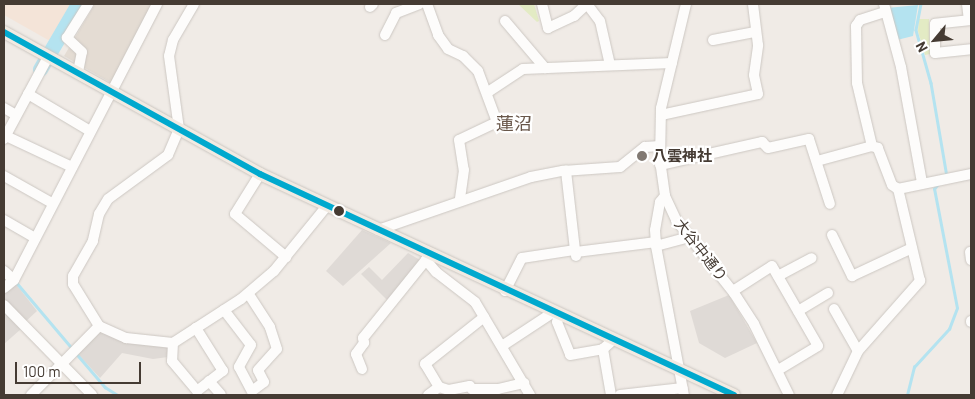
<!DOCTYPE html>
<html>
<head>
<meta charset="utf-8">
<style>
	body { margin:0 }
	#map { position:relative; width:975px; height:399px; overflow:hidden; background:#f0ebe6; font-family:Barlow,"Noto Sans JP",sans-serif }
	div>[style] { position:absolute }
	[style*='--x'] { left:calc(var(--x)*1px); top:calc(var(--y)*1px); width:calc(var(--w)*1px); rotate:calc(var(--a)*1deg) }
	.residential>* { inset:0; background:#e4dcd3 }
	.commercial>* { inset:0; background:#f4e4d8 }
	.green>* { inset:0; background:#e3ebc4 }
	.parking>* { inset:0; background:#dfdad6 }
	.water>* { inset:0; background:#b4e3f0 }
	.stream>* { height:2.5px; margin:-1.25px; padding:0 1.25px; transform-origin:1.25px; border-radius:1.25px; background:#b4e3f0 }
	.river>* { height:15px; margin:-7.5px; padding:0 7.5px; transform-origin:7.5px; border-radius:7.5px; background:#b4e3f0 }
	.roads { filter:drop-shadow(0 0 1px #ccc7c2) drop-shadow(0 0 1px #ccc7c2) }
	.minor>* { height:10px; margin:-5px; padding:0 5px; transform-origin:5px; border-radius:5px; background:#fdfcfb }
	.major>* { height:12px; margin:-6px; padding:0 6px; transform-origin:6px; border-radius:6px; background:#f1eae2 }
	.bus-1>* { height:6px; margin:-3px; padding:0 3px; transform-origin:3px; border-radius:3px; background:#00a9ce }
	.dots>* { width:14px; height:14px; translate:-50% -50%; box-sizing:border-box; border:2px solid #fff; border-radius:50% }
	span { translate:-50% -50%; white-space:nowrap; text-align:center; line-height:1.15; -webkit-text-stroke:4.5px #fff; paint-order:stroke }
	.poi-label { font-size:15px; color:#453b33; font-weight:700 }
	.left { translate:0 -50%; text-align:left }
	.street-label { font-size:15px; color:#453b33 }
	.quarter-label { font-size:18px; color:#69574a }
	.frame { position:absolute; inset:0; border:5px solid #453b33; pointer-events:none }
	.north { position:absolute; left:910px; top:15px; width:50px; height:50px; -webkit-text-stroke:4px #fff; paint-order:stroke; rotate:242deg; font-size:14px; font-weight:700; line-height:20px; text-align:center; color:#453b33 }
	.north::after { content:''; display:block; margin:auto; width:18px; height:22px; background:#453b33; clip-path:polygon(50% 0,100% 100%,50% 72%,0 100%) }
	.scale { position:absolute; left:15px; top:362px; width:126px; height:22px; box-sizing:border-box; border:2px solid #453b33; border-top:0; padding-left:6px; font-size:15px; line-height:18px; white-space:nowrap; color:#453b33; -webkit-text-stroke:4px #fff; paint-order:stroke }
</style>
</head>
<body>
<div id="map">
	<div class="residential">
		<i style="clip-path:polygon(95px 4px,153px 4px,113px 84px,64px 56px)"></i>
	</div>
	<div class="commercial">
		<i style="clip-path:polygon(4px 4px,72px 4px,50px 41px,4px 15px)"></i>
	</div>
	<div class="green">
		<i style="clip-path:polygon(518px 4px,534px 4px,539px 21px,537px 22px)"></i>
		<i style="clip-path:polygon(919px 19px,929px 19px,930px 54px,925px 55px,918px 31px)"></i>
	</div>
	<div class="parking">
		<i style="clip-path:polygon(362px 230px,391px 243px,343px 286px,326px 271px)"></i>
		<i style="clip-path:polygon(408px 253px,420px 260px,387px 300px,361px 274px,369px 267px,382px 280px)"></i>
		<i style="clip-path:polygon(16px 284px,37px 311px,24px 323px,4px 302px,4px 290px)"></i>
		<i style="clip-path:polygon(729px 295px,757px 343px,725px 358px,699px 343px,690px 311px)"></i>
		<i style="clip-path:polygon(4px 310px,21px 329px,4px 344px)"></i>
		<i style="clip-path:polygon(98px 331px,171px 345px,168px 357px,153px 359px,122px 353px,100px 378px,77px 353px)"></i>
	</div>
	<div class="water">
		<i style="clip-path:polygon(918px 5px,913px 36px,897px 40px,887px 8px)"></i>
	</div>
	<div class="stream">
		<i style="--x:921;--y:4;--w:26;--a:101"></i>
		<i style="--x:916;--y:30;--w:55;--a:74.2"></i>
		<i style="--x:931;--y:83;--w:95;--a:80.3"></i>
		<i style="--x:17;--y:283;--w:85;--a:49.8"></i>
		<i style="--x:76;--y:353;--w:45;--a:49.5"></i>
		<i style="--x:105;--y:387;--w:15;--a:32"></i>
		<i style="--x:907;--y:395;--w:29;--a:-76"></i>
		<i style="--x:914;--y:367;--w:52;--a:-47.4"></i>
		<i style="--x:949;--y:329;--w:22;--a:-69"></i>
		<i style="--x:957;--y:308;--w:121;--a:-100.9"></i>
		<i style="--x:934;--y:189;--w:6;--a:-51"></i>
	</div>
	<div class="river">
		<i style="--x:40;--y:69;--w:75;--a:-59.7"></i>
	</div>
	<div class="roads">
		<div class="minor">
			<i style="--x:194;--y:4;--w:42;--a:120.3"></i>
			<i style="--x:173;--y:40;--w:16;--a:104"></i>
			<i style="--x:169;--y:56;--w:74;--a:82.2"></i>
			<i style="--x:179;--y:129;--w:28;--a:113"></i>
			<i style="--x:168;--y:155;--w:74;--a:143.7"></i>
			<i style="--x:108;--y:199;--w:17;--a:121"></i>
			<i style="--x:99;--y:214;--w:28;--a:103"></i>
			<i style="--x:93;--y:241;--w:40;--a:119.7"></i>
			<i style="--x:73;--y:276;--w:8;--a:90"></i>
			<i style="--x:73;--y:284;--w:49;--a:58.2"></i>
			<i style="--x:99;--y:326;--w:30;--a:24"></i>
			<i style="--x:126;--y:338;--w:47;--a:6.1"></i>
			<i style="--x:173;--y:343;--w:81;--a:-32.9"></i>
			<i style="--x:241;--y:299;--w:43;--a:-40.3"></i>
			<i style="--x:274;--y:271;--w:82;--a:-50.9"></i>
			<i style="--x:427;--y:4;--w:33;--a:70"></i>
			<i style="--x:438;--y:35;--w:17;--a:54"></i>
			<i style="--x:448;--y:49;--w:17;--a:25"></i>
			<i style="--x:463;--y:56;--w:21;--a:45"></i>
			<i style="--x:478;--y:71;--w:54;--a:69.6"></i>
			<i style="--x:497;--y:122;--w:42;--a:154.7"></i>
			<i style="--x:459;--y:140;--w:30;--a:81"></i>
			<i style="--x:464;--y:170;--w:30;--a:98"></i>
			<i style="--x:542;--y:4;--w:25;--a:76"></i>
			<i style="--x:548;--y:28;--w:29;--a:-25"></i>
			<i style="--x:574;--y:16;--w:18;--a:-43"></i>
			<i style="--x:587;--y:4;--w:21;--a:53"></i>
			<i style="--x:600;--y:21;--w:45;--a:77.2"></i>
			<i style="--x:686;--y:4;--w:107;--a:103.5"></i>
			<i style="--x:661;--y:108;--w:52;--a:91.1"></i>
			<i style="--x:660;--y:160;--w:36;--a:82"></i>
			<i style="--x:665;--y:196;--w:26;--a:65"></i>
			<i style="--x:676;--y:220;--w:93;--a:51.5"></i>
			<i style="--x:734;--y:293;--w:37;--a:57"></i>
			<i style="--x:754;--y:324;--w:79;--a:63.8"></i>
			<i style="--x:884;--y:4;--w:65;--a:74.9"></i>
			<i style="--x:901;--y:67;--w:118;--a:79.7"></i>
			<i style="--x:967;--y:4;--w:16;--a:83"></i>
			<i style="--x:370;--y:7;--w:4;--a:-45"></i>
			<i style="--x:971;--y:20;--w:36;--a:174"></i>
			<i style="--x:935;--y:24;--w:29;--a:90"></i>
			<i style="--x:935;--y:53;--w:36;--a:-6"></i>
			<i style="--x:505;--y:21;--w:62;--a:49.6"></i>
			<i style="--x:385;--y:35;--w:25;--a:-63"></i>
			<i style="--x:396;--y:13;--w:25;--a:-21"></i>
			<i style="--x:713;--y:40;--w:43;--a:-10.8"></i>
			<i style="--x:78;--y:72;--w:20;--a:-79"></i>
			<i style="--x:82;--y:52;--w:21;--a:-137"></i>
			<i style="--x:67;--y:38;--w:40;--a:-58"></i>
			<i style="--x:488;--y:92;--w:42;--a:-33.3"></i>
			<i style="--x:523;--y:69;--w:149;--a:-2.3"></i>
			<i style="--x:28;--y:94;--w:72;--a:30.8"></i>
			<i style="--x:4;--y:108;--w:14;--a:30"></i>
			<i style="--x:661;--y:115;--w:99;--a:-12.2"></i>
			<i style="--x:758;--y:94;--w:19;--a:-102"></i>
			<i style="--x:754;--y:75;--w:30;--a:-82"></i>
			<i style="--x:758;--y:45;--w:41;--a:-97"></i>
			<i style="--x:6;--y:136;--w:73;--a:25.2"></i>
			<i style="--x:4;--y:139;--w:93;--a:-61.8"></i>
			<i style="--x:817;--y:161;--w:57;--a:-15.3"></i>
			<i style="--x:660;--y:165;--w:105;--a:-12.7"></i>
			<i style="--x:762;--y:142;--w:8;--a:45"></i>
			<i style="--x:768;--y:148;--w:42;--a:-12.4"></i>
			<i style="--x:809;--y:139;--w:68;--a:72.1"></i>
			<i style="--x:260;--y:174;--w:47;--a:122"></i>
			<i style="--x:235;--y:214;--w:67;--a:40.1"></i>
			<i style="--x:4;--y:176;--w:55;--a:29.4"></i>
			<i style="--x:898;--y:189;--w:75;--a:-11.6"></i>
			<i style="--x:665;--y:196;--w:8;--a:130"></i>
			<i style="--x:660;--y:202;--w:28;--a:100"></i>
			<i style="--x:655;--y:230;--w:16;--a:86"></i>
			<i style="--x:656;--y:246;--w:152;--a:79.4"></i>
			<i style="--x:4;--y:220;--w:36;--a:30"></i>
			<i style="--x:378;--y:230;--w:162;--a:-19.1"></i>
			<i style="--x:531;--y:177;--w:33;--a:-11"></i>
			<i style="--x:563;--y:171;--w:57;--a:-4"></i>
			<i style="--x:620;--y:167;--w:32;--a:-39"></i>
			<i style="--x:645;--y:147;--w:15;--a:-4"></i>
			<i style="--x:832;--y:235;--w:46;--a:64"></i>
			<i style="--x:852;--y:276;--w:66;--a:-25"></i>
			<i style="--x:656;--y:246;--w:35;--a:-15"></i>
			<i style="--x:970;--y:252;--w:8;--a:83"></i>
			<i style="--x:576;--y:256;--w:4;--a:-90"></i>
			<i style="--x:576;--y:252;--w:81;--a:-7.1"></i>
			<i style="--x:4;--y:271;--w:13;--a:42"></i>
			<i style="--x:778;--y:276;--w:38;--a:-28"></i>
			<i style="--x:4;--y:288;--w:13;--a:-39"></i>
			<i style="--x:14;--y:280;--w:311;--a:-62.6"></i>
			<i style="--x:505;--y:291;--w:37;--a:-63"></i>
			<i style="--x:522;--y:258;--w:54;--a:-8.6"></i>
			<i style="--x:575;--y:250;--w:80;--a:-96.5"></i>
			<i style="--x:733;--y:291;--w:46;--a:-32.7"></i>
			<i style="--x:772;--y:266;--w:92;--a:60.1"></i>
			<i style="--x:818;--y:346;--w:47;--a:149"></i>
			<i style="--x:4;--y:305;--w:126;--a:45.6"></i>
			<i style="--x:834;--y:309;--w:48;--a:60.3"></i>
			<i style="--x:224;--y:310;--w:44;--a:52.4"></i>
			<i style="--x:251;--y:345;--w:25;--a:119"></i>
			<i style="--x:239;--y:367;--w:27;--a:62"></i>
			<i style="--x:252;--y:391;--w:15;--a:-37"></i>
			<i style="--x:264;--y:382;--w:13;--a:-117"></i>
			<i style="--x:258;--y:370;--w:28;--a:-48"></i>
			<i style="--x:277;--y:349;--w:23;--a:-108"></i>
			<i style="--x:270;--y:327;--w:40;--a:-122.9"></i>
			<i style="--x:798;--y:311;--w:35;--a:-31"></i>
			<i style="--x:559;--y:316;--w:6;--a:108"></i>
			<i style="--x:557;--y:322;--w:35;--a:68"></i>
			<i style="--x:570;--y:355;--w:34;--a:-10"></i>
			<i style="--x:484;--y:317;--w:91;--a:59.5"></i>
			<i style="--x:971;--y:322;--w:1;--a:-90"></i>
			<i style="--x:173;--y:343;--w:18;--a:93"></i>
			<i style="--x:172;--y:361;--w:39;--a:50"></i>
			<i style="--x:197;--y:391;--w:33;--a:-38"></i>
			<i style="--x:223;--y:371;--w:51;--a:-122.1"></i>
			<i style="--x:502;--y:346;--w:60;--a:-33.4"></i>
			<i style="--x:362;--y:369;--w:16;--a:-112"></i>
			<i style="--x:356;--y:354;--w:14;--a:-54"></i>
			<i style="--x:364;--y:343;--w:5;--a:-101"></i>
			<i style="--x:363;--y:338;--w:100;--a:-51.1"></i>
			<i style="--x:209;--y:381;--w:18;--a:49"></i>
			<i style="--x:439;--y:387;--w:10;--a:17"></i>
			<i style="--x:449;--y:390;--w:21;--a:-11"></i>
			<i style="--x:470;--y:386;--w:4;--a:56"></i>
			<i style="--x:472;--y:389;--w:26;--a:0"></i>
			<i style="--x:498;--y:389;--w:27;--a:-13"></i>
			<i style="--x:31;--y:395;--w:97;--a:-45.4"></i>
			<i style="--x:428;--y:395;--w:14;--a:-36"></i>
			<i style="--x:439;--y:387;--w:27;--a:-121"></i>
			<i style="--x:425;--y:364;--w:75;--a:-38.5"></i>
			<i style="--x:484;--y:317;--w:17;--a:-121"></i>
			<i style="--x:475;--y:302;--w:49;--a:-142.4"></i>
			<i style="--x:436;--y:272;--w:16;--a:-130"></i>
			<i style="--x:426;--y:260;--w:6;--a:-59"></i>
			<i style="--x:611;--y:395;--w:47;--a:-99.9"></i>
			<i style="--x:603;--y:349;--w:12;--a:-42"></i>
			<i style="--x:620;--y:395;--w:63;--a:-6.3"></i>
			<i style="--x:837;--y:395;--w:49;--a:-64.5"></i>
			<i style="--x:858;--y:351;--w:94;--a:-48.5"></i>
			<i style="--x:920;--y:281;--w:95;--a:-103.4"></i>
			<i style="--x:898;--y:189;--w:7;--a:-146"></i>
			<i style="--x:892;--y:185;--w:40;--a:-111"></i>
			<i style="--x:878;--y:148;--w:6;--a:-162"></i>
			<i style="--x:872;--y:146;--w:65;--a:-103.4"></i>
			<i style="--x:857;--y:83;--w:57;--a:-91"></i>
			<i style="--x:856;--y:26;--w:7;--a:-56"></i>
			<i style="--x:860;--y:20;--w:26;--a:-18"></i>
		</div>
		<div class="major">
			<i style="--x:4;--y:32;--w:293;--a:29"></i>
			<i style="--x:260;--y:174;--w:523;--a:25"></i>
		</div>
	</div>
	<div class="bus-1">
		<i style="--x:4;--y:32;--w:293;--a:29"></i>
		<i style="--x:260;--y:174;--w:523;--a:25"></i>
	</div>
	<div class="dots">
		<i style="left:642px;top:156px;background:#817972"></i>
		<i style="left:339px;top:211px;background:#453b33"></i>
	</div>
	<div class="poi-label">
		<span class="left" style="left:652px;top:156px">八雲神社</span>
	</div>
	<div class="street-label">
		<span style="left:701px;top:250px;rotate:52deg">大谷中通り</span>
	</div>
	<div class="quarter-label">
		<span style="left:514px;top:123px">蓮沼</span>
	</div>
	<div class="frame"></div>
	<div class="north">N</div>
	<div class="scale">100 m</div>
</div>
</body>
</html>
